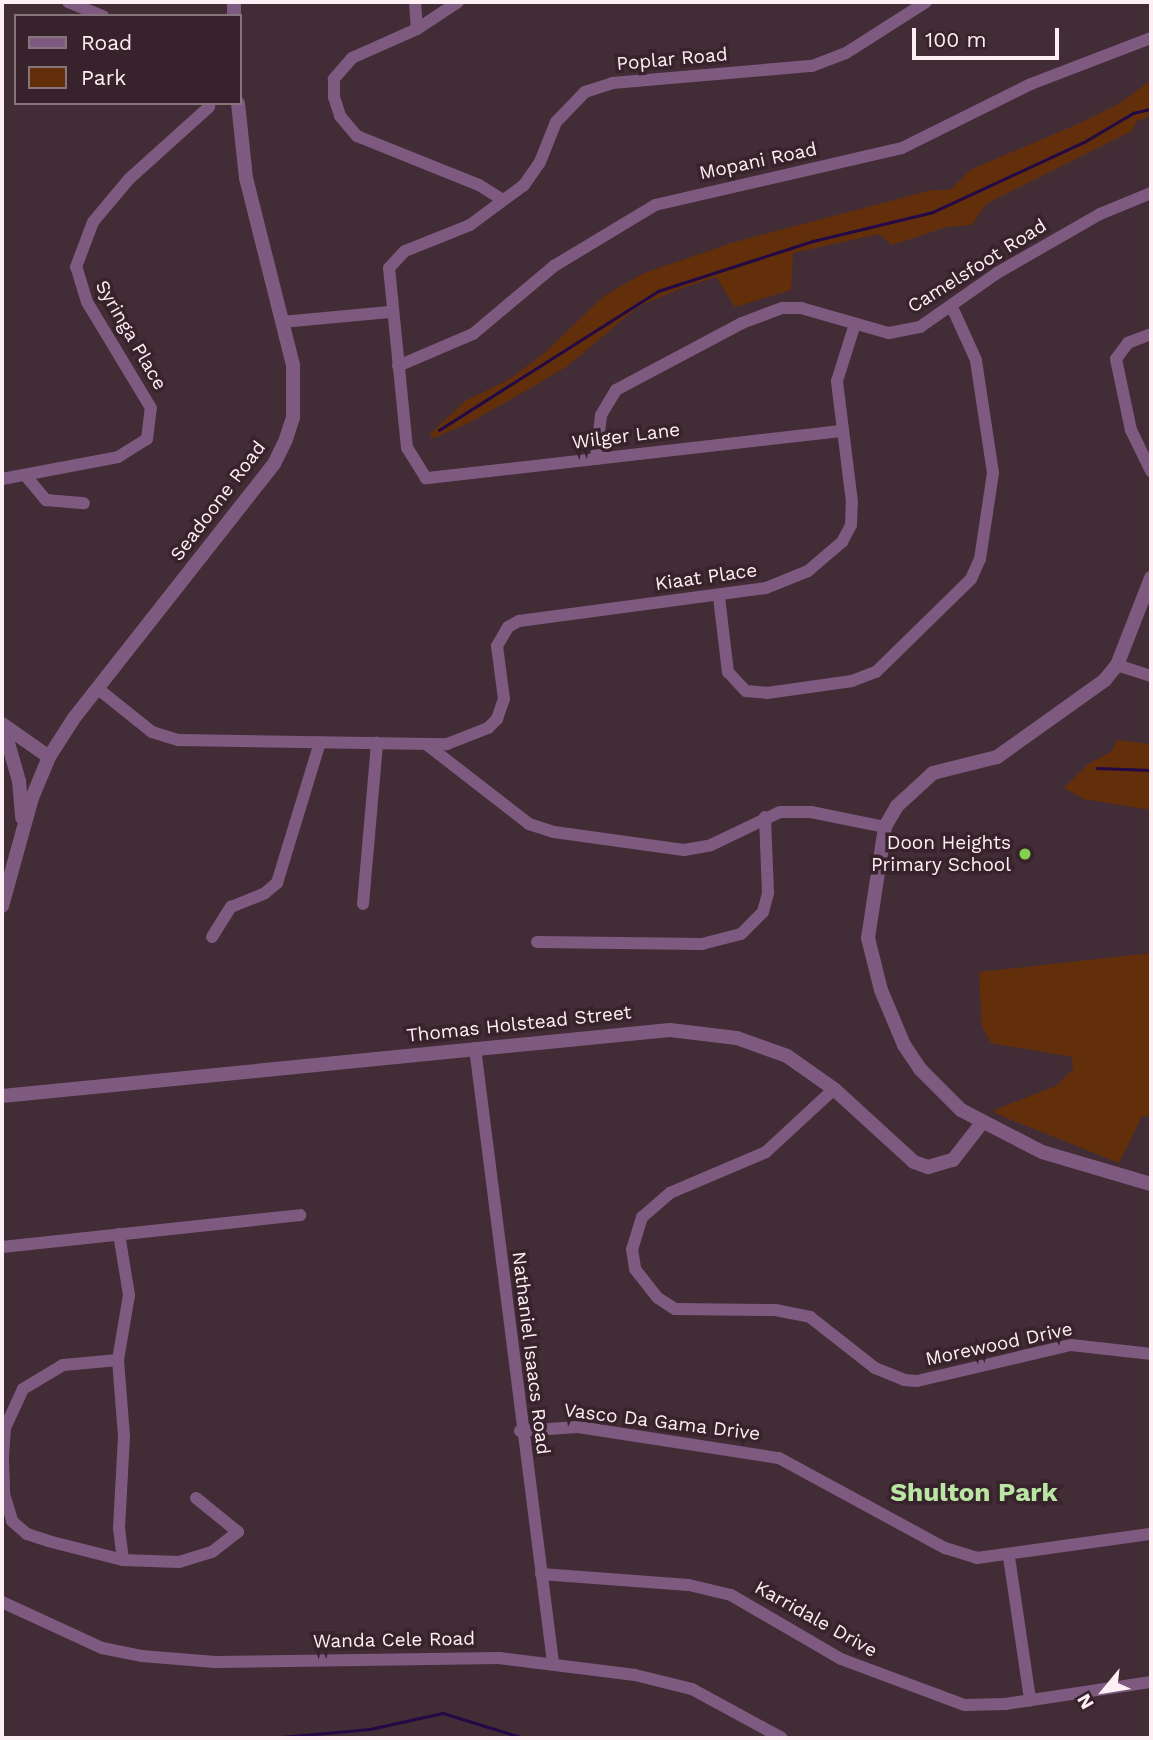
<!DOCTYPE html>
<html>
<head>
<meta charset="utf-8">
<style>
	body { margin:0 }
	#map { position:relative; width:1153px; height:1740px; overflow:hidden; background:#422d36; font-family:"Work Sans",sans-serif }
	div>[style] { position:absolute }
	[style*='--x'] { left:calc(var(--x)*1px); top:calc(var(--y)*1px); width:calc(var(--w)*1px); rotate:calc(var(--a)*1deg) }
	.green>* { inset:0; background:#632f0b }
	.stream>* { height:2.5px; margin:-1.25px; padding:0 1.25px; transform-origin:1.25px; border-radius:1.25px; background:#230945 }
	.minor>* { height:12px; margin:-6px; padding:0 6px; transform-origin:6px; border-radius:6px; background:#7f5a80 }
	.tertiary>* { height:14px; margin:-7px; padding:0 7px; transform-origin:7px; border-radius:7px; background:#7f5a80 }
	.dots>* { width:19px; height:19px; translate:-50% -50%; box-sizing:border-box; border:4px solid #38232c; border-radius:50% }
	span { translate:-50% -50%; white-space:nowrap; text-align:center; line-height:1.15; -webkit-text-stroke:7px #38232c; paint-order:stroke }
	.street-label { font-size:19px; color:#feeff4 }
	.poi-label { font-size:19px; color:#feeff4 }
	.right { translate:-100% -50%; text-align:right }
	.district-label { font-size:26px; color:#bae5a2; font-weight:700 }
	.frame { position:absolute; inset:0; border:4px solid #feeff4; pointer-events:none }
	.legend { position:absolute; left:14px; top:14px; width:228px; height:91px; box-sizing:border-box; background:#38232c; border:2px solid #87757c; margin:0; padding:9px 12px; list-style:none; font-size:21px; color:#feeff4 }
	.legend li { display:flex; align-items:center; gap:14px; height:35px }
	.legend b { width:35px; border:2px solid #87757c }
	.north { position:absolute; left:1069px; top:1656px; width:70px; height:70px; -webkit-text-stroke:5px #38232c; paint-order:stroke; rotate:240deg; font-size:19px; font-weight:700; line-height:28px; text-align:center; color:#feeff4 }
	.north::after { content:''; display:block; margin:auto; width:24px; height:32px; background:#feeff4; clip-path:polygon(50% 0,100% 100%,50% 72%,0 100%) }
	.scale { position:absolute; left:912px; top:28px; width:147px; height:32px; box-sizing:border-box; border:4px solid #feeff4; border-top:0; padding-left:9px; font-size:21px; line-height:24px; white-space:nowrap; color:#feeff4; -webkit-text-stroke:5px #38232c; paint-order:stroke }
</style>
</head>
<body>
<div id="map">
	<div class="green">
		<i style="clip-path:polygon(1151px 80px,1151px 116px,1137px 121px,1132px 131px,986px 204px,972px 225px,946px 227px,892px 245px,879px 234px,793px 253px,791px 290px,735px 307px,716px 277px,685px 287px,639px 306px,566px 367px,510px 400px,467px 424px,434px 438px,429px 435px,465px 401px,508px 380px,541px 356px,604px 296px,644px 273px,735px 242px,932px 190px,950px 190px,972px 169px,1078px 124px,1120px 103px)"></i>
		<i style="clip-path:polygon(1117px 740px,1151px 744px,1151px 810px,1084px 799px,1064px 788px,1088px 764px,1111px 752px)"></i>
		<i style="clip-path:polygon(1151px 953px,1151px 1117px,1142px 1116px,1119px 1163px,997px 1114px,994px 1110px,1056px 1086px,1073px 1069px,1072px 1057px,991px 1043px,982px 1026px,979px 972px)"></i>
	</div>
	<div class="stream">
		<i style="--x:439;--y:430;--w:259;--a:-32.4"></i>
		<i style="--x:658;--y:291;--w:163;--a:-17.9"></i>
		<i style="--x:813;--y:241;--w:123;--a:-13.6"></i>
		<i style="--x:933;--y:212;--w:166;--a:-24.9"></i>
		<i style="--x:1084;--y:142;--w:57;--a:-30.6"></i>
		<i style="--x:1133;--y:113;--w:18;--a:-13"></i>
		<i style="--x:1097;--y:768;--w:54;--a:2.1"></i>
		<i style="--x:269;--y:1738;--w:101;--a:-5.1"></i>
		<i style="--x:370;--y:1729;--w:75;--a:-12.4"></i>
		<i style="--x:443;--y:1713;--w:85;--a:17.2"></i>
	</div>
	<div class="minor">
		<i style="--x:68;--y:2;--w:38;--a:22"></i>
		<i style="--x:415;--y:2;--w:27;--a:86"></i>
		<i style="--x:458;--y:2;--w:49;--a:146.6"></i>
		<i style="--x:417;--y:29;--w:71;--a:156"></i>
		<i style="--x:352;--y:58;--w:28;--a:131"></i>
		<i style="--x:334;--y:79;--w:18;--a:90"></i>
		<i style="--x:334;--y:97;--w:20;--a:72"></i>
		<i style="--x:340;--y:116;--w:26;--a:50"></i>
		<i style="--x:357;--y:136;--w:131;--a:21.9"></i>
		<i style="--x:479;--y:185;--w:28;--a:32"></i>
		<i style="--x:282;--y:322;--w:108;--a:-5.3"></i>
		<i style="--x:1151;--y:334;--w:25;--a:159"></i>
		<i style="--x:1128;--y:343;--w:20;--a:127"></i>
		<i style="--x:1116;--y:359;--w:73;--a:78.1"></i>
		<i style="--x:1131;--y:430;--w:46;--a:64"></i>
		<i style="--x:398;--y:366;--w:82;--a:-23.1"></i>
		<i style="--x:473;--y:334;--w:106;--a:-40"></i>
		<i style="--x:554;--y:266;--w:118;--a:-31.1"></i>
		<i style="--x:655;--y:205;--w:253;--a:-13"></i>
		<i style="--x:902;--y:148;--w:144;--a:-26.4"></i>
		<i style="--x:1031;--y:84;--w:129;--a:-21"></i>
		<i style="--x:841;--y:431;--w:418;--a:173.5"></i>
		<i style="--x:426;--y:478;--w:36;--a:-122"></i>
		<i style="--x:407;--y:448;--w:181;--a:-95.7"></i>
		<i style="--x:389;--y:268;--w:23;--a:-47"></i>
		<i style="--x:405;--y:251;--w:70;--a:-21.8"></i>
		<i style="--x:470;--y:225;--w:67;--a:-36.5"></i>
		<i style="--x:524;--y:185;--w:28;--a:-55"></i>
		<i style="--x:540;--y:162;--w:43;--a:-68.2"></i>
		<i style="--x:556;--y:122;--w:42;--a:-46"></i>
		<i style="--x:585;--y:92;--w:28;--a:-18"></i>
		<i style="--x:612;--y:83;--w:201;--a:-4.9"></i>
		<i style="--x:812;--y:66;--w:36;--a:-21"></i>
		<i style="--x:846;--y:53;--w:95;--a:-32.5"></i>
		<i style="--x:596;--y:459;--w:44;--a:-83.5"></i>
		<i style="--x:601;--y:415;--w:29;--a:-59"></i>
		<i style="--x:616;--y:390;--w:143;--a:-28"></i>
		<i style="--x:742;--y:323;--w:43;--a:-20.6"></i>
		<i style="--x:782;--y:308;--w:19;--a:0"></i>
		<i style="--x:801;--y:308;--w:91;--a:15.9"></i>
		<i style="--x:889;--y:333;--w:32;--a:-11"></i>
		<i style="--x:920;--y:327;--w:94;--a:-35"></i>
		<i style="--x:997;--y:273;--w:119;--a:-29.8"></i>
		<i style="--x:1100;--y:214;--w:55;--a:-22.4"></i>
		<i style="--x:25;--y:475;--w:33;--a:50"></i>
		<i style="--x:46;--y:500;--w:38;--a:5"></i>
		<i style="--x:2;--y:479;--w:118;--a:-10.7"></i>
		<i style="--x:118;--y:457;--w:34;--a:-32"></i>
		<i style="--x:147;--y:439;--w:31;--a:-83"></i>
		<i style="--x:151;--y:408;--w:124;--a:-121.1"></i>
		<i style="--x:87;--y:302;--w:37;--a:-107"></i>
		<i style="--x:76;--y:267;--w:48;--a:-69.3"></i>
		<i style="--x:93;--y:222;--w:56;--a:-50.1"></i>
		<i style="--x:129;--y:179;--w:108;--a:-42"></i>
		<i style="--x:719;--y:597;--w:76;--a:83.2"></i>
		<i style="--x:728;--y:672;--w:26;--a:47"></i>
		<i style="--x:746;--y:691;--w:21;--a:5"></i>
		<i style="--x:767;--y:693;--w:86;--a:-8"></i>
		<i style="--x:852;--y:681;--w:26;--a:-21"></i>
		<i style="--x:876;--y:672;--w:133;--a:-44.4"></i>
		<i style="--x:971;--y:579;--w:22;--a:-66"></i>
		<i style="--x:980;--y:559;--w:87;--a:-81.4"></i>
		<i style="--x:993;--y:473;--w:114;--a:-98.6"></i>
		<i style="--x:976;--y:360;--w:58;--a:-114.4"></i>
		<i style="--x:1117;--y:665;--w:36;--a:18"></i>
		<i style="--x:97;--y:688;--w:70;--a:38.7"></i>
		<i style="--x:152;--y:732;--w:28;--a:17"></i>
		<i style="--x:179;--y:740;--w:268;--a:0.9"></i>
		<i style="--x:447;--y:744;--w:44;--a:-21.3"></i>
		<i style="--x:488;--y:728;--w:13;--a:-45"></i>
		<i style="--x:497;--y:719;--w:21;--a:-71"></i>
		<i style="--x:504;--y:699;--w:53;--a:-97.5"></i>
		<i style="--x:497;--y:646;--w:22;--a:-60"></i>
		<i style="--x:508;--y:627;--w:13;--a:-29"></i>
		<i style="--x:519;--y:621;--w:249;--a:-7.6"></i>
		<i style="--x:766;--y:588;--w:45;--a:-22"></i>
		<i style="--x:808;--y:571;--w:45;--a:-40.5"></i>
		<i style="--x:842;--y:542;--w:19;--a:-62"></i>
		<i style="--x:851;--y:525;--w:23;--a:-88"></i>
		<i style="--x:852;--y:502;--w:122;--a:-97.1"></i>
		<i style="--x:837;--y:381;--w:60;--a:-72.5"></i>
		<i style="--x:426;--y:744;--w:130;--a:37.8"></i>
		<i style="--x:529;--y:824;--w:26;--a:18"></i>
		<i style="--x:554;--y:832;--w:131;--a:7.9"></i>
		<i style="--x:684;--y:850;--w:27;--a:-10"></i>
		<i style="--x:711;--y:845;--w:76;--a:-25.6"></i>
		<i style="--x:780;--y:812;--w:31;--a:0"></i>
		<i style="--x:811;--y:812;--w:76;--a:11.5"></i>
		<i style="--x:363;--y:904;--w:162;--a:-85"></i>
		<i style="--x:212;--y:937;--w:36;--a:-58"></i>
		<i style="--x:231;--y:907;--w:37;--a:-22"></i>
		<i style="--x:265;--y:893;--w:16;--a:-40"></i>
		<i style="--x:277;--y:883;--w:147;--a:-73"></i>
		<i style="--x:537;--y:942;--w:165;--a:0.7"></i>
		<i style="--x:702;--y:944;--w:40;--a:-14.4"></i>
		<i style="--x:741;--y:934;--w:31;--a:-45"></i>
		<i style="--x:763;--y:912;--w:20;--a:-75"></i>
		<i style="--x:768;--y:893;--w:76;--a:-92.3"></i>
		<i style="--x:475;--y:1048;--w:620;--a:82.77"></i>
		<i style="--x:834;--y:1089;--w:93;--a:137.2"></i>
		<i style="--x:766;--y:1152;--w:104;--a:156.9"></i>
		<i style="--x:670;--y:1193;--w:37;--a:139"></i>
		<i style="--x:642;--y:1217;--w:34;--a:107"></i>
		<i style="--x:632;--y:1249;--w:20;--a:81"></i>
		<i style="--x:635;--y:1269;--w:37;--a:52"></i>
		<i style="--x:658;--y:1298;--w:20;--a:33"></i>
		<i style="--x:675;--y:1309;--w:100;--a:0.6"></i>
		<i style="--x:775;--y:1310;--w:36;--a:11"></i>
		<i style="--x:810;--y:1317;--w:83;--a:38.1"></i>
		<i style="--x:875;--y:1368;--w:31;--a:22"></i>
		<i style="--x:904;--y:1380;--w:13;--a:4"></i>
		<i style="--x:917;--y:1381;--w:158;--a:-13.2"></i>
		<i style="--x:1071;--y:1345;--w:81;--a:6.4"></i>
		<i style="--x:119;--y:1234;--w:62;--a:80.7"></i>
		<i style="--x:129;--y:1295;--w:66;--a:99.6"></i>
		<i style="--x:118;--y:1360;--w:76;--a:85.5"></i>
		<i style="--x:124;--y:1436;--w:92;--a:93.1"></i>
		<i style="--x:119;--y:1528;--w:32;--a:83"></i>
		<i style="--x:2;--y:1247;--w:300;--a:-6.1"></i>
		<i style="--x:118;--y:1360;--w:55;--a:174.8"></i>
		<i style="--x:63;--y:1365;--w:47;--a:149"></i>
		<i style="--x:23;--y:1389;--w:43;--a:114.8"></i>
		<i style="--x:5;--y:1428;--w:32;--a:94"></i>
		<i style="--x:3;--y:1460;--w:34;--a:88"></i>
		<i style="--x:4;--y:1494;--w:28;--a:73"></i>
		<i style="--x:12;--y:1521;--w:20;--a:41"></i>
		<i style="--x:27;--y:1534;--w:22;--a:18"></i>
		<i style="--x:48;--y:1541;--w:77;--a:14.2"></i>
		<i style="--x:123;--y:1560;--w:56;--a:2"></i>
		<i style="--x:179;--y:1562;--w:34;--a:-17"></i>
		<i style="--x:212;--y:1552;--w:33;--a:-38"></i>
		<i style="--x:238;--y:1532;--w:54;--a:-141"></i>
		<i style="--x:520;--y:1431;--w:58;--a:-3.9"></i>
		<i style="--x:578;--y:1427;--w:203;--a:8.8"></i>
		<i style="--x:779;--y:1458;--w:189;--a:28.5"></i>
		<i style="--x:945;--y:1548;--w:34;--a:17"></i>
		<i style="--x:977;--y:1558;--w:176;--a:-7.9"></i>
		<i style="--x:1009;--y:1557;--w:145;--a:81.6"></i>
		<i style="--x:541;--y:1574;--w:148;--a:4.3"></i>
		<i style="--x:689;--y:1585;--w:43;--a:13.4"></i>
		<i style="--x:731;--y:1595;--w:127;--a:30.2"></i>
		<i style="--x:841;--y:1659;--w:132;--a:20.4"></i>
		<i style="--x:965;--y:1705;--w:40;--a:-1.4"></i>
		<i style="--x:1005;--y:1704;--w:148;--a:-8.6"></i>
		<i style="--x:2;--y:1602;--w:110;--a:24.7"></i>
		<i style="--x:102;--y:1648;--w:41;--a:11.3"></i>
		<i style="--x:142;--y:1656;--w:73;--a:4.7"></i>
		<i style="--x:215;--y:1662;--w:284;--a:-0.8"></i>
		<i style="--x:499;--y:1658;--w:137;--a:7.1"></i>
		<i style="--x:635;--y:1675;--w:59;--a:13.8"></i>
		<i style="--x:692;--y:1689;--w:102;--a:28.6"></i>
	</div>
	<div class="tertiary">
		<i style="--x:234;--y:16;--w:14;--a:-90"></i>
		<i style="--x:1151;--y:578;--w:93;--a:111.3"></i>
		<i style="--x:1117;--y:665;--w:19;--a:129"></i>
		<i style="--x:1105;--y:680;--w:133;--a:144.5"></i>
		<i style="--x:997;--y:757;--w:66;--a:166"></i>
		<i style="--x:933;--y:773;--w:49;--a:137.5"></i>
		<i style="--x:897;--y:806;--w:24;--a:120"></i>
		<i style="--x:885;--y:827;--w:112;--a:98.7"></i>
		<i style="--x:868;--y:938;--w:54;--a:76"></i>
		<i style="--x:881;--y:990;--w:60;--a:67.3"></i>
		<i style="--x:904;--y:1045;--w:29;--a:56"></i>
		<i style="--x:920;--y:1069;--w:58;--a:45"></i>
		<i style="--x:961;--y:1110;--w:91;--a:27.4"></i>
		<i style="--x:1042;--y:1152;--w:114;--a:16.4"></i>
		<i style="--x:2;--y:724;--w:57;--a:35.1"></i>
		<i style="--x:49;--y:757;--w:44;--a:112.5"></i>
		<i style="--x:32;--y:798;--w:112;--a:105.5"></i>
		<i style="--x:4;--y:729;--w:54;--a:73.9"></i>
		<i style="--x:19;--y:781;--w:37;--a:85"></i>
		<i style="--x:49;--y:757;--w:46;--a:-57.3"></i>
		<i style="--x:74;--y:718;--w:323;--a:-51.8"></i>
		<i style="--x:274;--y:464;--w:28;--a:-64"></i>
		<i style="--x:286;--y:439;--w:23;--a:-72"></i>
		<i style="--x:293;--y:417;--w:52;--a:-90"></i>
		<i style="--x:293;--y:365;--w:193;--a:-104.1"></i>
		<i style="--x:246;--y:178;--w:75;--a:-96.1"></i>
		<i style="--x:2;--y:1096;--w:671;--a:-5.64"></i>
		<i style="--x:670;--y:1030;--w:67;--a:6.8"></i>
		<i style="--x:737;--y:1038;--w:53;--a:19.8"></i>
		<i style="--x:787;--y:1056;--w:57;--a:35.1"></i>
		<i style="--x:834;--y:1089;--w:108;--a:42.4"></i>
		<i style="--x:914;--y:1162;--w:15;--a:20"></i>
		<i style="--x:928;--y:1167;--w:26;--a:-16"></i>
		<i style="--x:953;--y:1160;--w:46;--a:-52.1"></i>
	</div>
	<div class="dots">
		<i style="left:1025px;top:854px;background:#84cf4d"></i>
	</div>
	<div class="street-label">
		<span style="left:672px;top:59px;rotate:-5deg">Poplar Road</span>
		<span style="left:758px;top:161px;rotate:-12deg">Mopani Road</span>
		<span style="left:977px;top:266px;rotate:-32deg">Camelsfoot Road</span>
		<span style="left:131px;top:335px;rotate:60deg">Syringa Place</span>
		<span style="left:626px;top:436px;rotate:-7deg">Wilger Lane</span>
		<span style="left:218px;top:501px;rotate:-53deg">Seadoone Road</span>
		<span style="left:706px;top:577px;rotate:-8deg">Kiaat Place</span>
		<span style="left:519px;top:1024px;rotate:-6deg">Thomas Holstead Street</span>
		<span style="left:999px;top:1344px;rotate:-12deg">Morewood Drive</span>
		<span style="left:531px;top:1353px;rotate:83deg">Nathaniel Isaacs Road</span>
		<span style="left:662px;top:1422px;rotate:7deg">Vasco Da Gama Drive</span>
		<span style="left:816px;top:1619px;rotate:29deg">Karridale Drive</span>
		<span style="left:394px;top:1640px;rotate:-1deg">Wanda Cele Road</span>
	</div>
	<div class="poi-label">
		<span class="right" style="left:1011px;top:854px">Doon Heights<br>Primary School</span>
	</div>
	<div class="district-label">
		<span style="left:974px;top:1493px">Shulton Park</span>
	</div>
	<div class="frame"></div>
	<ul class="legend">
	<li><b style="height:9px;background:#7f5a80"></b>Road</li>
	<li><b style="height:19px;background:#632f0b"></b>Park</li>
	</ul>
	<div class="north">N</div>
	<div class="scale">100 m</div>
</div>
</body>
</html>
